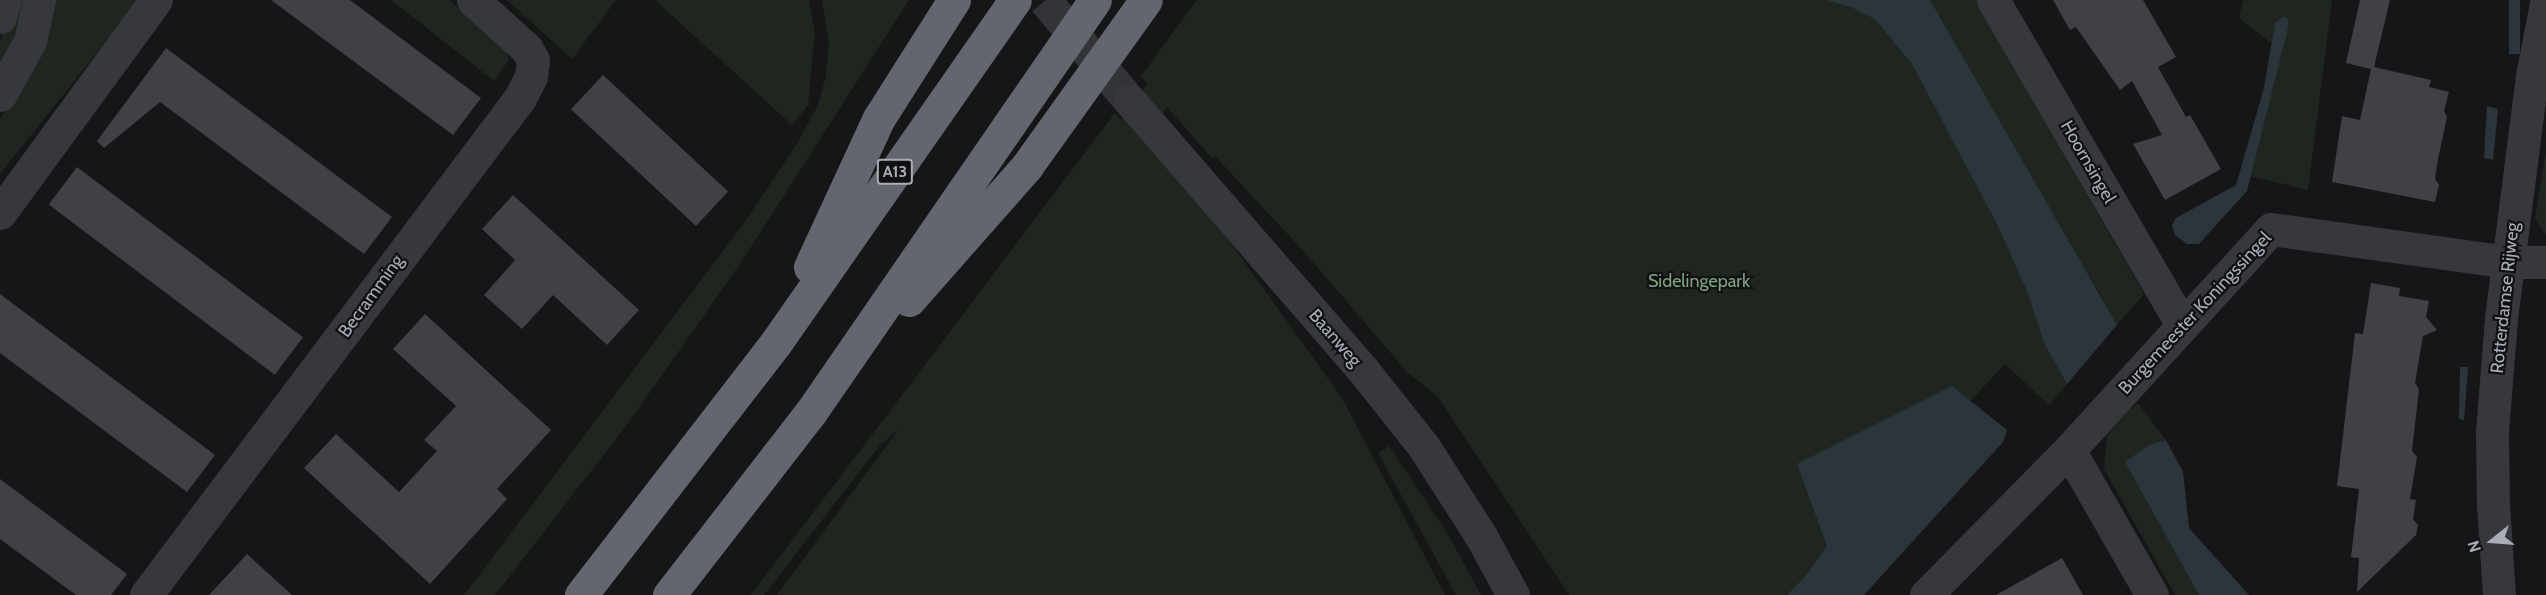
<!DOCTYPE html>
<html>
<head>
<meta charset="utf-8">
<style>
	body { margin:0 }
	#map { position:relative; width:2546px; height:595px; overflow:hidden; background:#161618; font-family:Cabin,sans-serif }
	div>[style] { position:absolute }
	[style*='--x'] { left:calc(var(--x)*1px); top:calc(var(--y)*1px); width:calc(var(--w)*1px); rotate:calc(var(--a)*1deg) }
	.green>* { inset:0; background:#1e261f }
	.water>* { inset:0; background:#2c353c; transform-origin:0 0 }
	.building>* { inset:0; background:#404145; transform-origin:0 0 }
	.minor-tunnel>* { height:33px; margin-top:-16.5px; transform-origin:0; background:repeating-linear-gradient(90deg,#333438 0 33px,transparent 0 49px) }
	.minor>* { height:33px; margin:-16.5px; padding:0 16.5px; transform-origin:16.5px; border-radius:16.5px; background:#37383d }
	.tertiary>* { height:33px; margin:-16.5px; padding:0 16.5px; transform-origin:16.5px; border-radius:16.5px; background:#37383d }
	.motorway>* { height:33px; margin:-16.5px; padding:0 16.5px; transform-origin:16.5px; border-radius:16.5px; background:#63666e }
	span { translate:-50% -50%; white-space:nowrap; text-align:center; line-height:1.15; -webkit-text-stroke:4.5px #111113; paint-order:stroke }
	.shield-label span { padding:2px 4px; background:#111113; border:2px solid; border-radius:4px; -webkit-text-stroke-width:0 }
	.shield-label { font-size:16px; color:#a8adb8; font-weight:700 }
	.street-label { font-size:18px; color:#a8adb8 }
	.park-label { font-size:18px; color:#7fa381 }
	.north { position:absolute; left:2462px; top:511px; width:60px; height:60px; -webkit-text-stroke:4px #111113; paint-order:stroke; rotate:253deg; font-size:16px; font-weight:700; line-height:24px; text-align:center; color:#a8adb8 }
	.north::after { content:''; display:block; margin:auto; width:21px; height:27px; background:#a8adb8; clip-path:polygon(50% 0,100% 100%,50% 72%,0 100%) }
</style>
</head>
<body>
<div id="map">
	<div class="green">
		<i style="clip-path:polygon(14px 0,29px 0,0 72px,0 41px)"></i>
		<i style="clip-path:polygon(52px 0,139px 0,0 174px,0 119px,38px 62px)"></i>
		<i style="clip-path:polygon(391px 0,449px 0,504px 45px,509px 60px,494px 81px)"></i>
		<i style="clip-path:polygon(507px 0,616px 0,572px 59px)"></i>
		<i style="clip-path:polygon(655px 0,809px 0,815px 32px,808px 105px,792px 125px)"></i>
		<i style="clip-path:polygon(822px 0,909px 0,742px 261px,629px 422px,495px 595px,464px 595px,742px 226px,798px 142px,818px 105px,826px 76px,829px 41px)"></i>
		<i style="clip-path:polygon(1197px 0,1976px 0,2144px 294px,2117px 325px,2089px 275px,2045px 345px,2067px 384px,2049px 405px,2005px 364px,1914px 462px,1825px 595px,1569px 595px,1438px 397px,1407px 372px,1306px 254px,1215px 156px,1212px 158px,1167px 107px,1151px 132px,1342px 398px,1445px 595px,777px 595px,899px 429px,880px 445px,764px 595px,751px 595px,1115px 113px,1121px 120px,1147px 84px,1141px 76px)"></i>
		<i style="clip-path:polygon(2243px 0,2332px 0,2308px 190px,2241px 174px,2277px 61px,2271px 43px,2239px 18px)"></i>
		<i style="clip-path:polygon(2546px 150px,2546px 235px,2535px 219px)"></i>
		<i style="clip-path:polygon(2138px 403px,2166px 440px,2149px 445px,2126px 463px,2199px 595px,2175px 595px,2104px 469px,2107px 436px,2127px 412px)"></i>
		<i style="clip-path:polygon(1389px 446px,1449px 536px,1481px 595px,1456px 595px,1378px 453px)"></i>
	</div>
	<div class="water">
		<i style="clip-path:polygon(1827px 0,1930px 0,2117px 325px,2067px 384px,2045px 345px,2027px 291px,1997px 224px,1912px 64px,1875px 19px,1851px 7px)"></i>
		<i style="left:2509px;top:0;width:11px;height:54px"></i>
		<i style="clip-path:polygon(2283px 17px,2287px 17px,2289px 24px,2247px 191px,2199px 244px,2187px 244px,2175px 235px,2172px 225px,2176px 218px,2236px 185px,2264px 88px,2275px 23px)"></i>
		<i style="clip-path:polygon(2487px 106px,2498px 109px,2493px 160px,2484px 158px)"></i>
		<i style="clip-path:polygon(2460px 367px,2468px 367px,2464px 420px,2459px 419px)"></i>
		<i style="clip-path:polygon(1952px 386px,2007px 430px,2003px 442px,1864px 595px,1787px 595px,1805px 577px,1827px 546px,1797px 464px)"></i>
		<i style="clip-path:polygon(2166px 440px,2183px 472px,2189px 528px,2249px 595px,2199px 595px,2125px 462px,2149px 445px)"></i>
	</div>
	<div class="building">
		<i style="clip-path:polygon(271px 0,350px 0,481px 98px,453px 135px)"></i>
		<i style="clip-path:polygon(2053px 0,2143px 0,2176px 57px,2158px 67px,2186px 117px,2190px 115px,2221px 169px,2165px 200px,2133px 144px,2162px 135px,2132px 81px,2120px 90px,2076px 27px,2070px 30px)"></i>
		<i style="clip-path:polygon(2360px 0,2390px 0,2374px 67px,2431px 80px,2429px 87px,2449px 92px,2444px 111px,2447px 117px,2438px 159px,2435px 179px,2439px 185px,2435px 202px,2332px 182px,2342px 116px,2360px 120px,2371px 69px,2346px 63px)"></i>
		<i style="clip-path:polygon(166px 48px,392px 217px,364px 254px,160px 102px,104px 148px,97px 141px)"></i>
		<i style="left:603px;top:75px;width:171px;height:47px;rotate:43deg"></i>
		<i style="left:77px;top:167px;width:283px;height:47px;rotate:37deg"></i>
		<i style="clip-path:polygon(513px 195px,639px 310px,607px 345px,553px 295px,522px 329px,484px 295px,515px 260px,482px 229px)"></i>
		<i style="clip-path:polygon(2371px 283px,2400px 288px,2399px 296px,2429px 301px,2426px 317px,2437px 330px,2423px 336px,2415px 383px,2419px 389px,2412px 451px,2417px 457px,2410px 499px,2416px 500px,2413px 519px,2418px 525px,2416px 535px,2357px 592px,2359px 558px,2351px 557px,2359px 489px,2337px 486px,2355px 333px,2363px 334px)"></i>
		<i style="clip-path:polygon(0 294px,215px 455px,187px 492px,0 353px)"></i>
		<i style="clip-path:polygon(425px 314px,551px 430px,497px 489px,507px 499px,430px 584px,304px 468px,336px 434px,399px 492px,437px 451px,424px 440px,456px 406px,393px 349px)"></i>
		<i style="clip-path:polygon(0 479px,127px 574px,111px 595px,76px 595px,0 539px)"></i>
		<i style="clip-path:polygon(247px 554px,292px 595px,209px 595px)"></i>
		<i style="clip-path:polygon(2062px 558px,2083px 595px,1996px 595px)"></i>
	</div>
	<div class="minor-tunnel">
		<i style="--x:1045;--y:0;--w:132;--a:49.9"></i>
	</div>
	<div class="minor">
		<i style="--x:1993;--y:0;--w:376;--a:59.8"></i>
		<i style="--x:1130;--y:101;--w:356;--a:49.1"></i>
		<i style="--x:1363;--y:370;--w:98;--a:51.6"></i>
		<i style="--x:1424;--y:447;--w:106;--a:57.4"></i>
		<i style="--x:1481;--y:536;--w:67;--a:61.5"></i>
		<i style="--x:0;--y:213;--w:264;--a:-53.8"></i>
		<i style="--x:2069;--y:450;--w:167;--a:60.2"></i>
		<i style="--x:146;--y:595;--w:622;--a:-53.04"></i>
		<i style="--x:520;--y:98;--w:25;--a:-63"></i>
		<i style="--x:531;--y:76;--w:16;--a:-83"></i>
		<i style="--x:533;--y:60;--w:13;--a:-119"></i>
		<i style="--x:527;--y:49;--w:73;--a:-137.8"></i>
		<i style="--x:1926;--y:595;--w:204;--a:-45.4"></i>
		<i style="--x:2069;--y:450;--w:299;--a:-47.6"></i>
		<i style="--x:2271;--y:229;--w:240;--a:7.9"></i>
		<i style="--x:2509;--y:262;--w:37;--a:0"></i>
		<i style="--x:2499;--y:595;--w:90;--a:-93.8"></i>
		<i style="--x:2493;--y:505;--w:74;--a:-90.8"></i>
		<i style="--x:2492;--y:431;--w:113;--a:-85.4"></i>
		<i style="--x:2501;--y:318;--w:244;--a:-82.7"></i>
		<i style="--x:2532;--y:76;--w:74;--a:-79.1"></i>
	</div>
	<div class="tertiary">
		<i style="--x:0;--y:17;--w:18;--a:-74"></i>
		<i style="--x:0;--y:95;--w:62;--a:-60.9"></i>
		<i style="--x:30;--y:41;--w:42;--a:-77.6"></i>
	</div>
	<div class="motorway">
		<i style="--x:810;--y:267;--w:164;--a:-65.2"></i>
		<i style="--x:879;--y:118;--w:140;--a:-57.6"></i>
		<i style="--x:909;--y:300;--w:179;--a:-48.6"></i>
		<i style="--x:1027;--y:166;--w:204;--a:-54.4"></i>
		<i style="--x:581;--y:595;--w:317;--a:-52.3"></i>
		<i style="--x:775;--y:344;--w:419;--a:-55.1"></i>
		<i style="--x:669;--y:595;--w:232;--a:-52.2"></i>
		<i style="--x:811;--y:412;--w:500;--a:-55.42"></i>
	</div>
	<div class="shield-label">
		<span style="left:895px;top:172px">A13</span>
	</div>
	<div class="street-label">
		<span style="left:2088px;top:162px;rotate:60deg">Hoornsingel</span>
		<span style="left:371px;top:296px;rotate:-54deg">Becramming</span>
		<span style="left:2505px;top:298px;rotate:-84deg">Rotterdamse Rijweg</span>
		<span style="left:2195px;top:313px;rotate:-47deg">Burgemeester Koningssingel</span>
		<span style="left:1335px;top:338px;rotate:49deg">Baanweg</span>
	</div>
	<div class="park-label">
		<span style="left:1699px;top:281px">Sidelingepark</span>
	</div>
	<div class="north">N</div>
</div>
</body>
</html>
